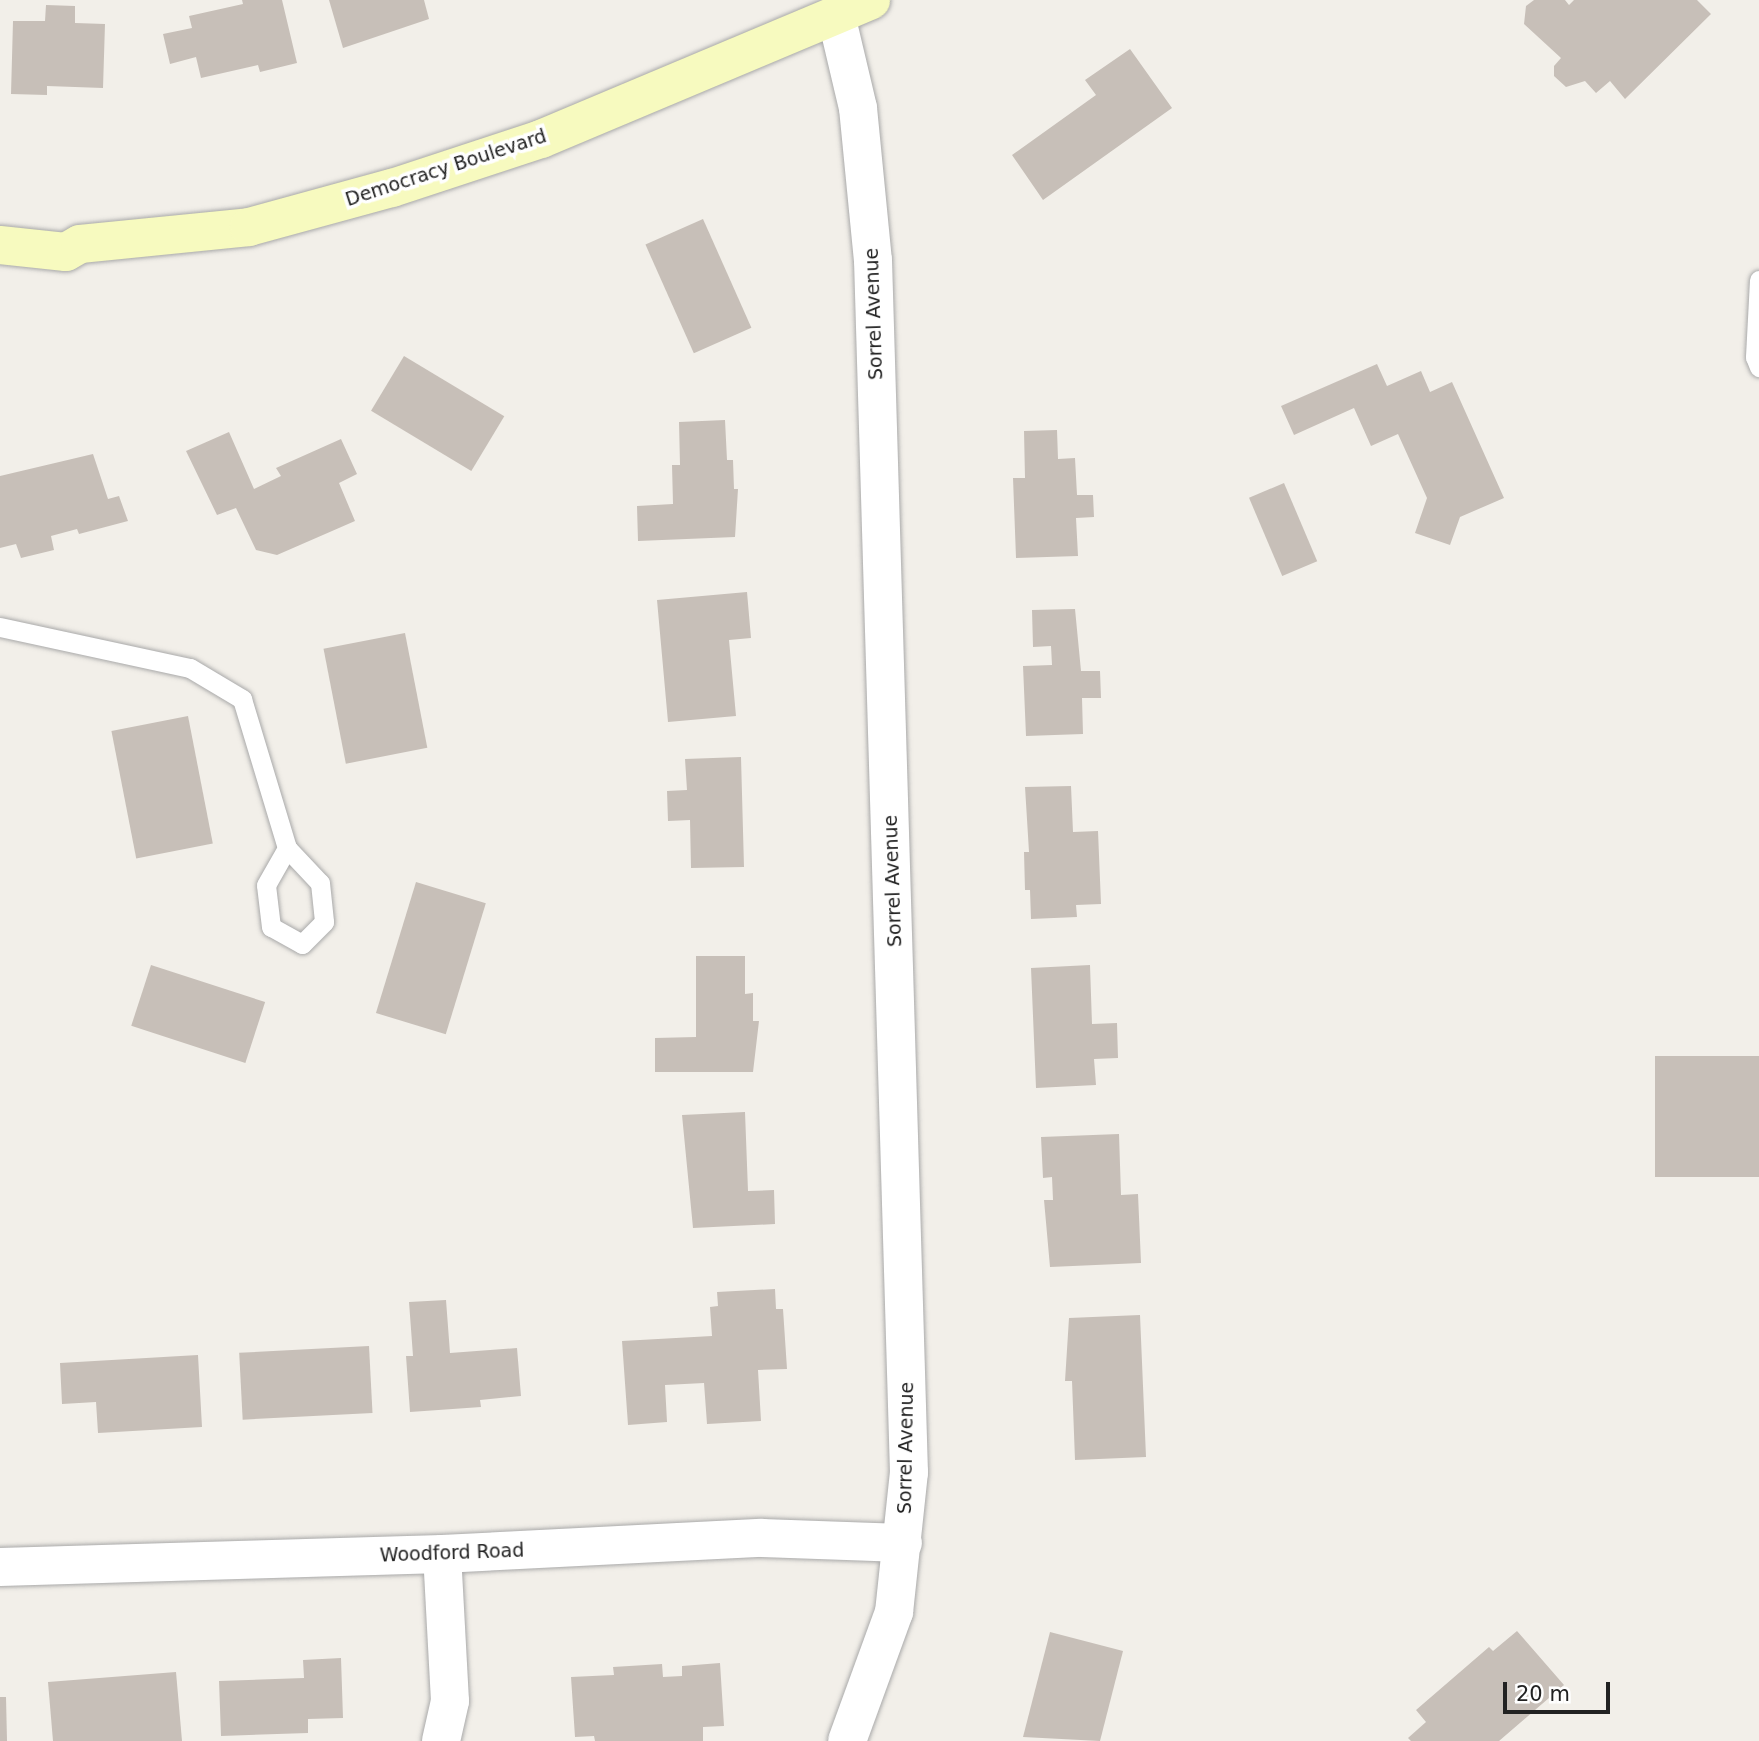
<!DOCTYPE html>
<html>
<head>
<meta charset="utf-8">
<style>
	body { margin:0 }
	#map { position:relative; width:1759px; height:1741px; overflow:hidden; background:#f2efe9; font-family:"DejaVu Sans",sans-serif }
	div>[style] { position:absolute }
	[style*='--x'] { left:calc(var(--x)*1px); top:calc(var(--y)*1px); width:calc(var(--w)*1px); rotate:calc(var(--a)*1deg) }
	.building>* { inset:0; background:#c7bfb8; transform-origin:0 0 }
	.roads { filter:drop-shadow(0 0 2px #a9a9a9) drop-shadow(0 0 2px #a9a9a9) }
	.service>* { height:19px; margin:-9.5px; padding:0 9.5px; transform-origin:9.5px; border-radius:9.5px; background:#fff }
	.minor>* { height:38px; margin:-19px; padding:0 19px; transform-origin:19px; border-radius:19px; background:#fff }
	.secondary>* { height:38px; margin:-19px; padding:0 19px; transform-origin:19px; border-radius:19px; background:#f7fabf }
	span { translate:-50% -50%; white-space:nowrap; text-align:center; line-height:1.15; -webkit-text-stroke:7px #fff; paint-order:stroke }
	.street-label { font-size:19px; color:#222 }
	.scale { position:absolute; left:1503px; top:1682px; width:107px; height:32px; box-sizing:border-box; border:4px solid #222; border-top:0; padding-left:9px; font-size:21px; line-height:24px; white-space:nowrap; color:#222; -webkit-text-stroke:5px #fff; paint-order:stroke }
</style>
</head>
<body>
<div id="map">
	<div class="building">
		<i style="clip-path:polygon(242px 0,282px 0,297px 63px,260px 72px,258px 65px,201px 78px,196px 57px,170px 64px,163px 34px,192px 28px,189px 16px,243px 4px)"></i>
		<i style="clip-path:polygon(329px 0,424px 0,429px 19px,343px 48px)"></i>
		<i style="clip-path:polygon(1534px 0,1565px 0,1569px 5px,1574px 0,1697px 0,1711px 14px,1625px 99px,1610px 81px,1596px 93px,1585px 81px,1566px 87px,1554px 76px,1554px 66px,1561px 58px,1524px 24px,1526px 6px)"></i>
		<i style="clip-path:polygon(46px 5px,75px 6px,75px 23px,105px 24px,103px 88px,47px 86px,47px 95px,11px 94px,13px 21px,45px 21px)"></i>
		<i style="clip-path:polygon(1130px 49px,1172px 108px,1043px 200px,1012px 155px,1096px 95px,1085px 80px)"></i>
		<i style="left:703px;top:219px;width:119px;height:63px;rotate:66deg"></i>
		<i style="left:404px;top:356px;width:117px;height:64px;rotate:31deg"></i>
		<i style="clip-path:polygon(1377px 364px,1387px 386px,1421px 371px,1430px 392px,1452px 382px,1504px 498px,1460px 517px,1450px 545px,1415px 533px,1427px 498px,1398px 434px,1371px 446px,1354px 408px,1294px 435px,1281px 406px)"></i>
		<i style="clip-path:polygon(725px 420px,727px 460px,733px 460px,734px 489px,738px 489px,735px 537px,638px 541px,637px 506px,673px 504px,672px 465px,680px 465px,679px 422px)"></i>
		<i style="clip-path:polygon(1057px 430px,1058px 459px,1075px 458px,1077px 495px,1093px 495px,1094px 517px,1076px 518px,1078px 556px,1016px 558px,1013px 478px,1025px 478px,1024px 431px)"></i>
		<i style="clip-path:polygon(229px 432px,254px 489px,281px 476px,276px 468px,341px 439px,357px 474px,339px 483px,355px 521px,277px 555px,256px 550px,236px 508px,217px 515px,186px 451px)"></i>
		<i style="clip-path:polygon(93px 454px,108px 499px,119px 496px,128px 521px,79px 534px,77px 529px,51px 536px,54px 550px,21px 558px,16px 544px,0 548px,0 476px)"></i>
		<i style="left:1284px;top:483px;width:85px;height:38px;rotate:67deg"></i>
		<i style="clip-path:polygon(747px 592px,751px 638px,729px 640px,736px 716px,668px 722px,657px 600px)"></i>
		<i style="clip-path:polygon(1075px 609px,1081px 671px,1100px 671px,1101px 698px,1082px 698px,1083px 734px,1026px 736px,1023px 666px,1052px 665px,1051px 646px,1033px 647px,1032px 610px)"></i>
		<i style="left:405px;top:633px;width:117px;height:83px;rotate:79deg"></i>
		<i style="left:188px;top:716px;width:130px;height:78px;rotate:79deg"></i>
		<i style="clip-path:polygon(741px 757px,744px 867px,691px 868px,690px 820px,668px 821px,667px 791px,687px 790px,685px 759px)"></i>
		<i style="clip-path:polygon(1071px 786px,1073px 832px,1098px 831px,1101px 904px,1076px 905px,1077px 917px,1031px 919px,1030px 890px,1025px 890px,1024px 852px,1029px 852px,1025px 787px)"></i>
		<i style="left:416px;top:882px;width:73px;height:137px;rotate:17deg"></i>
		<i style="clip-path:polygon(696px 956px,745px 956px,745px 994px,753px 993px,753px 1021px,759px 1021px,753px 1072px,655px 1072px,655px 1038px,696px 1037px)"></i>
		<i style="left:151px;top:965px;width:120px;height:64px;rotate:18deg"></i>
		<i style="clip-path:polygon(1090px 965px,1092px 1024px,1117px 1023px,1118px 1058px,1094px 1059px,1096px 1085px,1036px 1088px,1031px 968px)"></i>
		<i style="left:1759px;top:1056px;width:121px;height:104px;rotate:90deg"></i>
		<i style="clip-path:polygon(745px 1112px,748px 1191px,774px 1190px,775px 1224px,693px 1228px,682px 1115px)"></i>
		<i style="clip-path:polygon(1119px 1134px,1121px 1195px,1138px 1194px,1141px 1263px,1050px 1267px,1044px 1200px,1053px 1200px,1052px 1177px,1043px 1178px,1041px 1137px)"></i>
		<i style="clip-path:polygon(775px 1289px,776px 1309px,783px 1309px,787px 1369px,758px 1370px,761px 1421px,707px 1424px,704px 1383px,665px 1385px,667px 1422px,628px 1425px,622px 1341px,712px 1336px,710px 1307px,718px 1306px,717px 1292px)"></i>
		<i style="clip-path:polygon(446px 1300px,450px 1353px,517px 1348px,521px 1396px,480px 1400px,481px 1407px,410px 1412px,406px 1356px,413px 1356px,409px 1302px)"></i>
		<i style="clip-path:polygon(1140px 1315px,1146px 1457px,1075px 1460px,1072px 1381px,1065px 1381px,1069px 1318px)"></i>
		<i style="left:369px;top:1346px;width:67px;height:130px;rotate:87deg"></i>
		<i style="clip-path:polygon(198px 1355px,202px 1427px,98px 1433px,96px 1402px,62px 1404px,60px 1363px)"></i>
		<i style="clip-path:polygon(1517px 1631px,1564px 1685px,1499px 1741px,1411px 1741px,1408px 1738px,1426px 1722px,1416px 1710px,1489px 1647px,1493px 1651px)"></i>
		<i style="clip-path:polygon(1050px 1632px,1123px 1651px,1100px 1741px,1023px 1737px)"></i>
		<i style="clip-path:polygon(341px 1658px,343px 1718px,308px 1719px,308px 1733px,221px 1736px,219px 1681px,304px 1678px,303px 1660px)"></i>
		<i style="clip-path:polygon(720px 1663px,724px 1726px,703px 1727px,703px 1741px,595px 1741px,594px 1736px,575px 1737px,571px 1677px,614px 1675px,613px 1667px,662px 1664px,663px 1677px,682px 1676px,682px 1666px)"></i>
		<i style="clip-path:polygon(176px 1672px,182px 1741px,53px 1741px,48px 1682px)"></i>
		<i style="clip-path:polygon(0 1697px,6px 1697px,7px 1741px,0 1741px)"></i>
	</div>
	<div class="roads">
		<div class="service">
			<i style="--x:1759;--y:280;--w:77;--a:93"></i>
			<i style="--x:1755;--y:357;--w:11;--a:68"></i>
			<i style="--x:0;--y:627;--w:194;--a:12.2"></i>
			<i style="--x:190;--y:668;--w:61;--a:30.8"></i>
			<i style="--x:242;--y:699;--w:156;--a:73.2"></i>
			<i style="--x:287;--y:848;--w:48;--a:46.7"></i>
			<i style="--x:320;--y:883;--w:39;--a:84"></i>
			<i style="--x:324;--y:922;--w:31;--a:135"></i>
			<i style="--x:302;--y:944;--w:35;--a:-151"></i>
			<i style="--x:271;--y:927;--w:42;--a:-96.8"></i>
			<i style="--x:266;--y:885;--w:43;--a:-60.4"></i>
		</div>
		<div class="minor">
			<i style="--x:836;--y:15;--w:96;--a:76.7"></i>
			<i style="--x:858;--y:108;--w:153;--a:84.4"></i>
			<i style="--x:873;--y:260;--w:1213;--a:88.3"></i>
			<i style="--x:909;--y:1472;--w:141;--a:96.1"></i>
			<i style="--x:894;--y:1612;--w:137;--a:110"></i>
			<i style="--x:0;--y:1567;--w:442;--a:-1.7"></i>
			<i style="--x:442;--y:1554;--w:320;--a:-2.9"></i>
			<i style="--x:762;--y:1538;--w:141;--a:2"></i>
			<i style="--x:441;--y:1741;--w:41;--a:-77.3"></i>
			<i style="--x:450;--y:1701;--w:147;--a:-93.1"></i>
		</div>
		<div class="secondary">
			<i style="--x:0;--y:245;--w:66;--a:6.1"></i>
			<i style="--x:66;--y:252;--w:16;--a:-30"></i>
			<i style="--x:80;--y:244;--w:170;--a:-5.7"></i>
			<i style="--x:249;--y:227;--w:148;--a:-15.3"></i>
			<i style="--x:392;--y:188;--w:157;--a:-18.2"></i>
			<i style="--x:541;--y:139;--w:358;--a:-22.8"></i>
		</div>
	</div>
	<div class="street-label">
		<span style="left:446px;top:168px;rotate:-18deg">Democracy Boulevard</span>
		<span style="left:874px;top:314px;rotate:-92deg">Sorrel Avenue</span>
		<span style="left:893px;top:881px;rotate:-92deg">Sorrel Avenue</span>
		<span style="left:906px;top:1448px;rotate:-89deg">Sorrel Avenue</span>
		<span style="left:452px;top:1553px;rotate:-2deg">Woodford Road</span>
	</div>
	<div class="scale">20 m</div>
</div>
</body>
</html>
